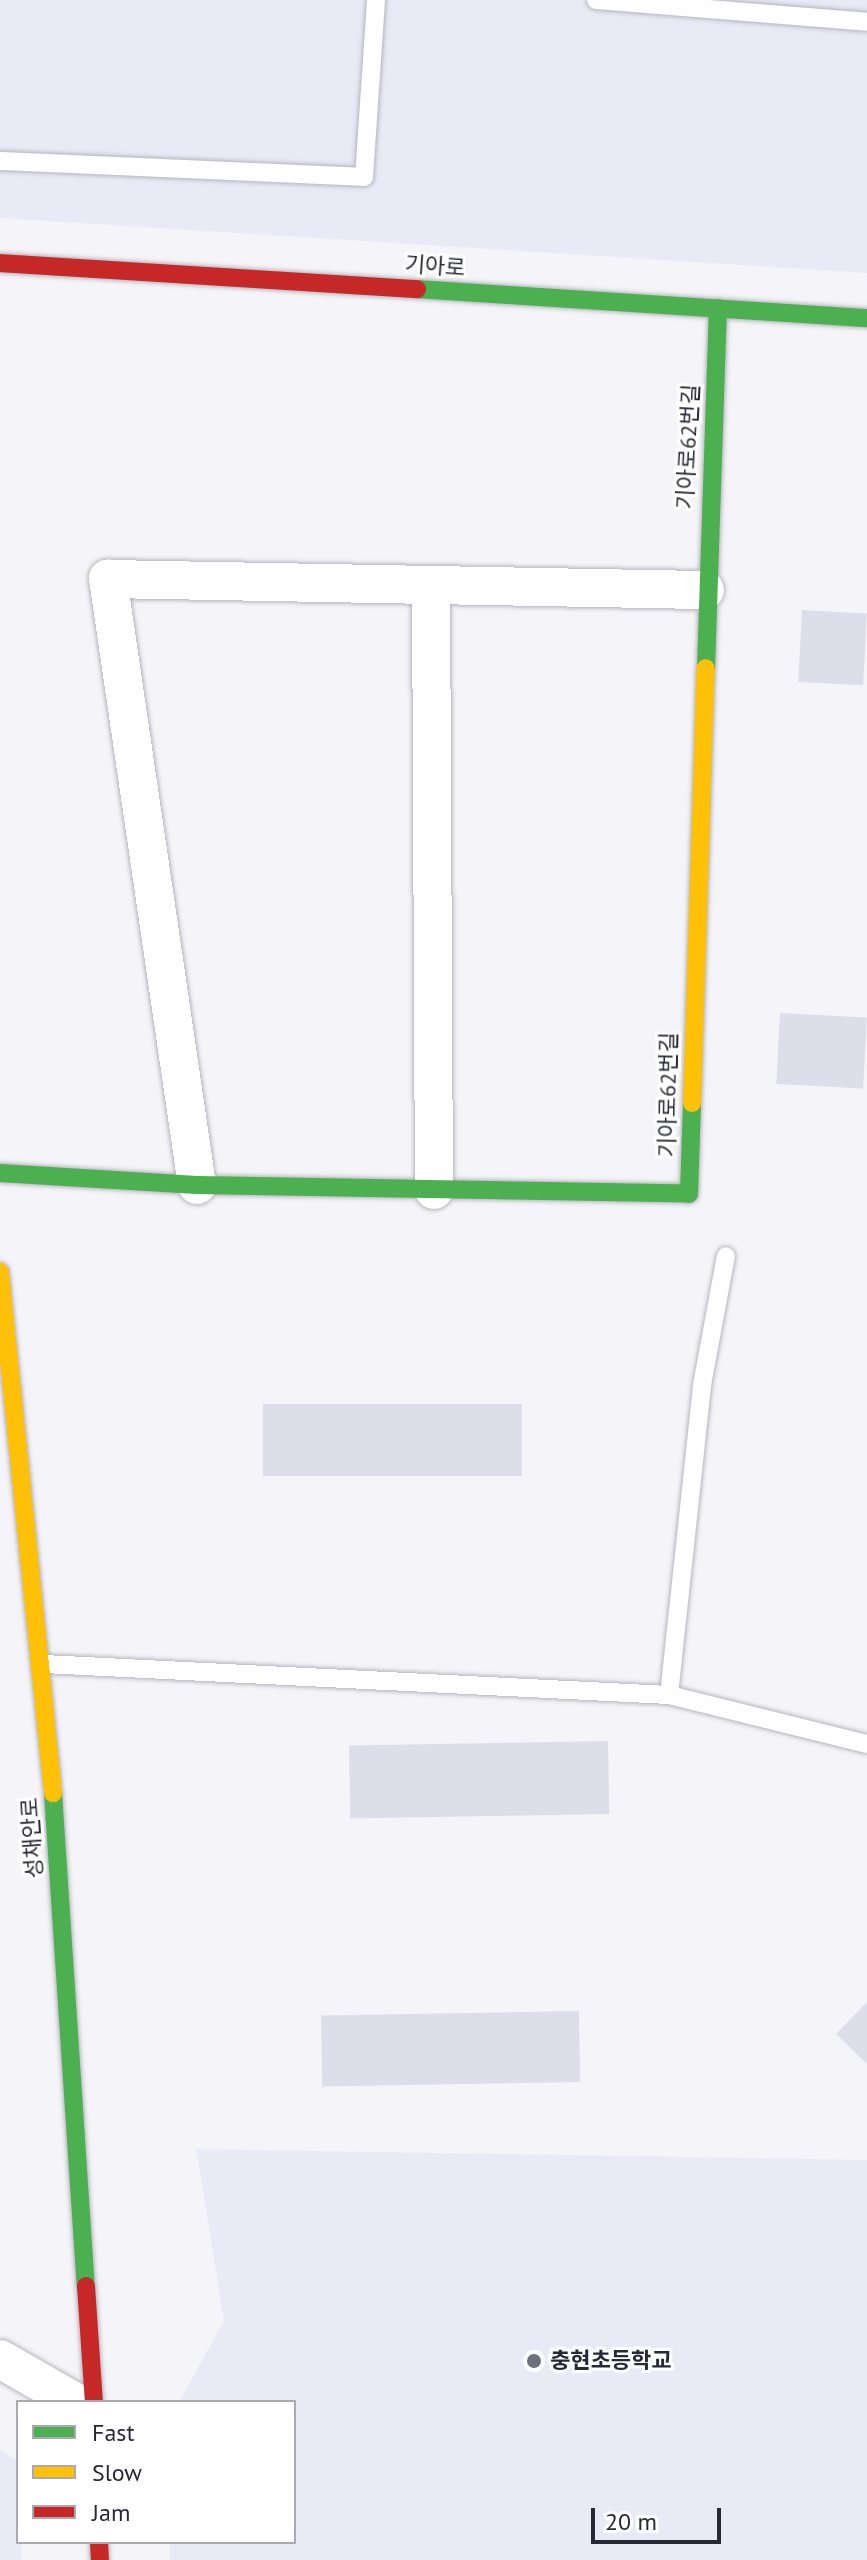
<!DOCTYPE html>
<html>
<head>
<meta charset="utf-8">
<style>
	body { margin:0 }
	#map { position:relative; width:867px; height:2560px; overflow:hidden; background:#f5f5f9; font-family:"PT Sans","Noto Sans KR",sans-serif }
	div>[style] { position:absolute }
	[style*='--x'] { left:calc(var(--x)*1px); top:calc(var(--y)*1px); width:calc(var(--w)*1px); rotate:calc(var(--a)*1deg) }
	.built>* { inset:0; background:#eaeaf6 }
	.building>* { inset:0; background:#dddee9; transform-origin:0 0 }
	.roads { filter:drop-shadow(0 0 2px #b5b5bd) drop-shadow(0 0 2px #b5b5bd) }
	.lane>* { height:18px; margin:-9px; padding:0 9px; transform-origin:9px; border-radius:9px; background:#fefefe }
	.street>* { height:38px; margin:-19px; padding:0 19px; transform-origin:19px; border-radius:19px; background:#fefefe }
	.fast>* { height:18px; margin:-9px; padding:0 9px; transform-origin:9px; border-radius:9px; background:#4caf50 }
	.slow>* { height:18px; margin:-9px; padding:0 9px; transform-origin:9px; border-radius:9px; background:#ffc107 }
	.jam>* { height:18px; margin:-9px; padding:0 9px; transform-origin:9px; border-radius:9px; background:#c62828 }
	.dots>* { width:22px; height:22px; translate:-50% -50%; box-sizing:border-box; border:4px solid #fff; border-radius:50% }
	span { translate:-50% -50%; white-space:nowrap; text-align:center; line-height:1.15; -webkit-text-stroke:6px #fff; paint-order:stroke }
	.street-label { font-size:22px; color:#292936 }
	.poi-label { font-size:22px; color:#292936; font-weight:700 }
	.left { translate:0 -50%; text-align:left }
	.legend { position:absolute; left:16px; top:2400px; width:280px; height:144px; box-sizing:border-box; background:#fff; border:2px solid #a9a9af; margin:0; padding:10px 14px; list-style:none; font-size:24px; color:#292936 }
	.legend li { display:flex; align-items:center; gap:16px; height:40px }
	.legend b { width:40px; border:2px solid #a9a9af }
	.scale { position:absolute; left:591px; top:2508px; width:130px; height:36px; box-sizing:border-box; border:4px solid #292936; border-top:0; padding-left:10px; font-size:24px; line-height:28px; white-space:nowrap; color:#292936; -webkit-text-stroke:6px #fff; paint-order:stroke }
</style>
</head>
<body>
<div id="map">
	<div class="built">
		<i style="clip-path:polygon(0 0,867px 0,867px 273px,0 218px)"></i>
		<i style="clip-path:polygon(196px 2149px,867px 2160px,867px 2560px,170px 2560px,170px 2542px,294px 2542px,294px 2402px,179px 2402px,224px 2321px)"></i>
		<i style="clip-path:polygon(0 2449px,18px 2461px,22px 2560px,0 2560px)"></i>
	</div>
	<div class="building">
		<i style="left:802px;top:610px;width:65px;height:72px;rotate:3deg"></i>
		<i style="left:780px;top:1013px;width:87px;height:71px;rotate:3deg"></i>
		<i style="left:522px;top:1404px;width:72px;height:259px;rotate:90deg"></i>
		<i style="left:608px;top:1741px;width:73px;height:259px;rotate:89deg"></i>
		<i style="clip-path:polygon(867px 2002px,867px 2064px,836px 2034px)"></i>
		<i style="left:579px;top:2011px;width:71px;height:258px;rotate:89deg"></i>
	</div>
	<div class="roads">
		<div class="lane">
			<i style="--x:596;--y:0;--w:272;--a:4.6"></i>
			<i style="--x:0;--y:161;--w:364;--a:2.5"></i>
			<i style="--x:364;--y:177;--w:177;--a:-86.1"></i>
			<i style="--x:44;--y:1664;--w:626;--a:2.84"></i>
			<i style="--x:669;--y:1695;--w:204;--a:13.9"></i>
			<i style="--x:669;--y:1695;--w:312;--a:-83.9"></i>
			<i style="--x:702;--y:1385;--w:131;--a:-79.5"></i>
		</div>
		<div class="street">
			<i style="--x:431;--y:585;--w:605;--a:89.72"></i>
			<i style="--x:197;--y:1185;--w:613;--a:-98.35"></i>
			<i style="--x:108;--y:579;--w:597;--a:1.06"></i>
			<i style="--x:0;--y:2359;--w:86;--a:29.8"></i>
		</div>
		<div class="fast">
			<i style="--x:417;--y:289;--w:451;--a:3.7"></i>
			<i style="--x:706;--y:668;--w:360;--a:-88.1"></i>
			<i style="--x:0;--y:1173;--w:197;--a:3.5"></i>
			<i style="--x:197;--y:1185;--w:492;--a:1"></i>
			<i style="--x:689;--y:1194;--w:91;--a:-88.1"></i>
			<i style="--x:53;--y:1793;--w:494;--a:86.2"></i>
		</div>
		<div class="slow">
			<i style="--x:692;--y:1103;--w:435;--a:-88.2"></i>
			<i style="--x:0;--y:1272;--w:524;--a:84.19"></i>
		</div>
		<div class="jam">
			<i style="--x:0;--y:263;--w:418;--a:3.6"></i>
			<i style="--x:86;--y:2286;--w:116;--a:86.1"></i>
			<i style="--x:99;--y:2542;--w:18;--a:87"></i>
		</div>
	</div>
	<div class="dots">
		<i style="left:534px;top:2361px;background:#70707a"></i>
	</div>
	<div class="street-label">
		<span style="left:435px;top:266px;rotate:4deg">기아로</span>
		<span style="left:688px;top:447px;rotate:-87deg">기아로62번길</span>
		<span style="left:668px;top:1095px;rotate:-89deg">기아로62번길</span>
		<span style="left:32px;top:1838px;rotate:-94deg">성채안로</span>
	</div>
	<div class="poi-label">
		<span class="left" style="left:550px;top:2361px">충현초등학교</span>
	</div>
	<ul class="legend">
	<li><b style="height:10px;background:#4caf50"></b>Fast</li>
	<li><b style="height:10px;background:#ffc107"></b>Slow</li>
	<li><b style="height:10px;background:#c62828"></b>Jam</li>
	</ul>
	<div class="scale">20 m</div>
</div>
</body>
</html>
